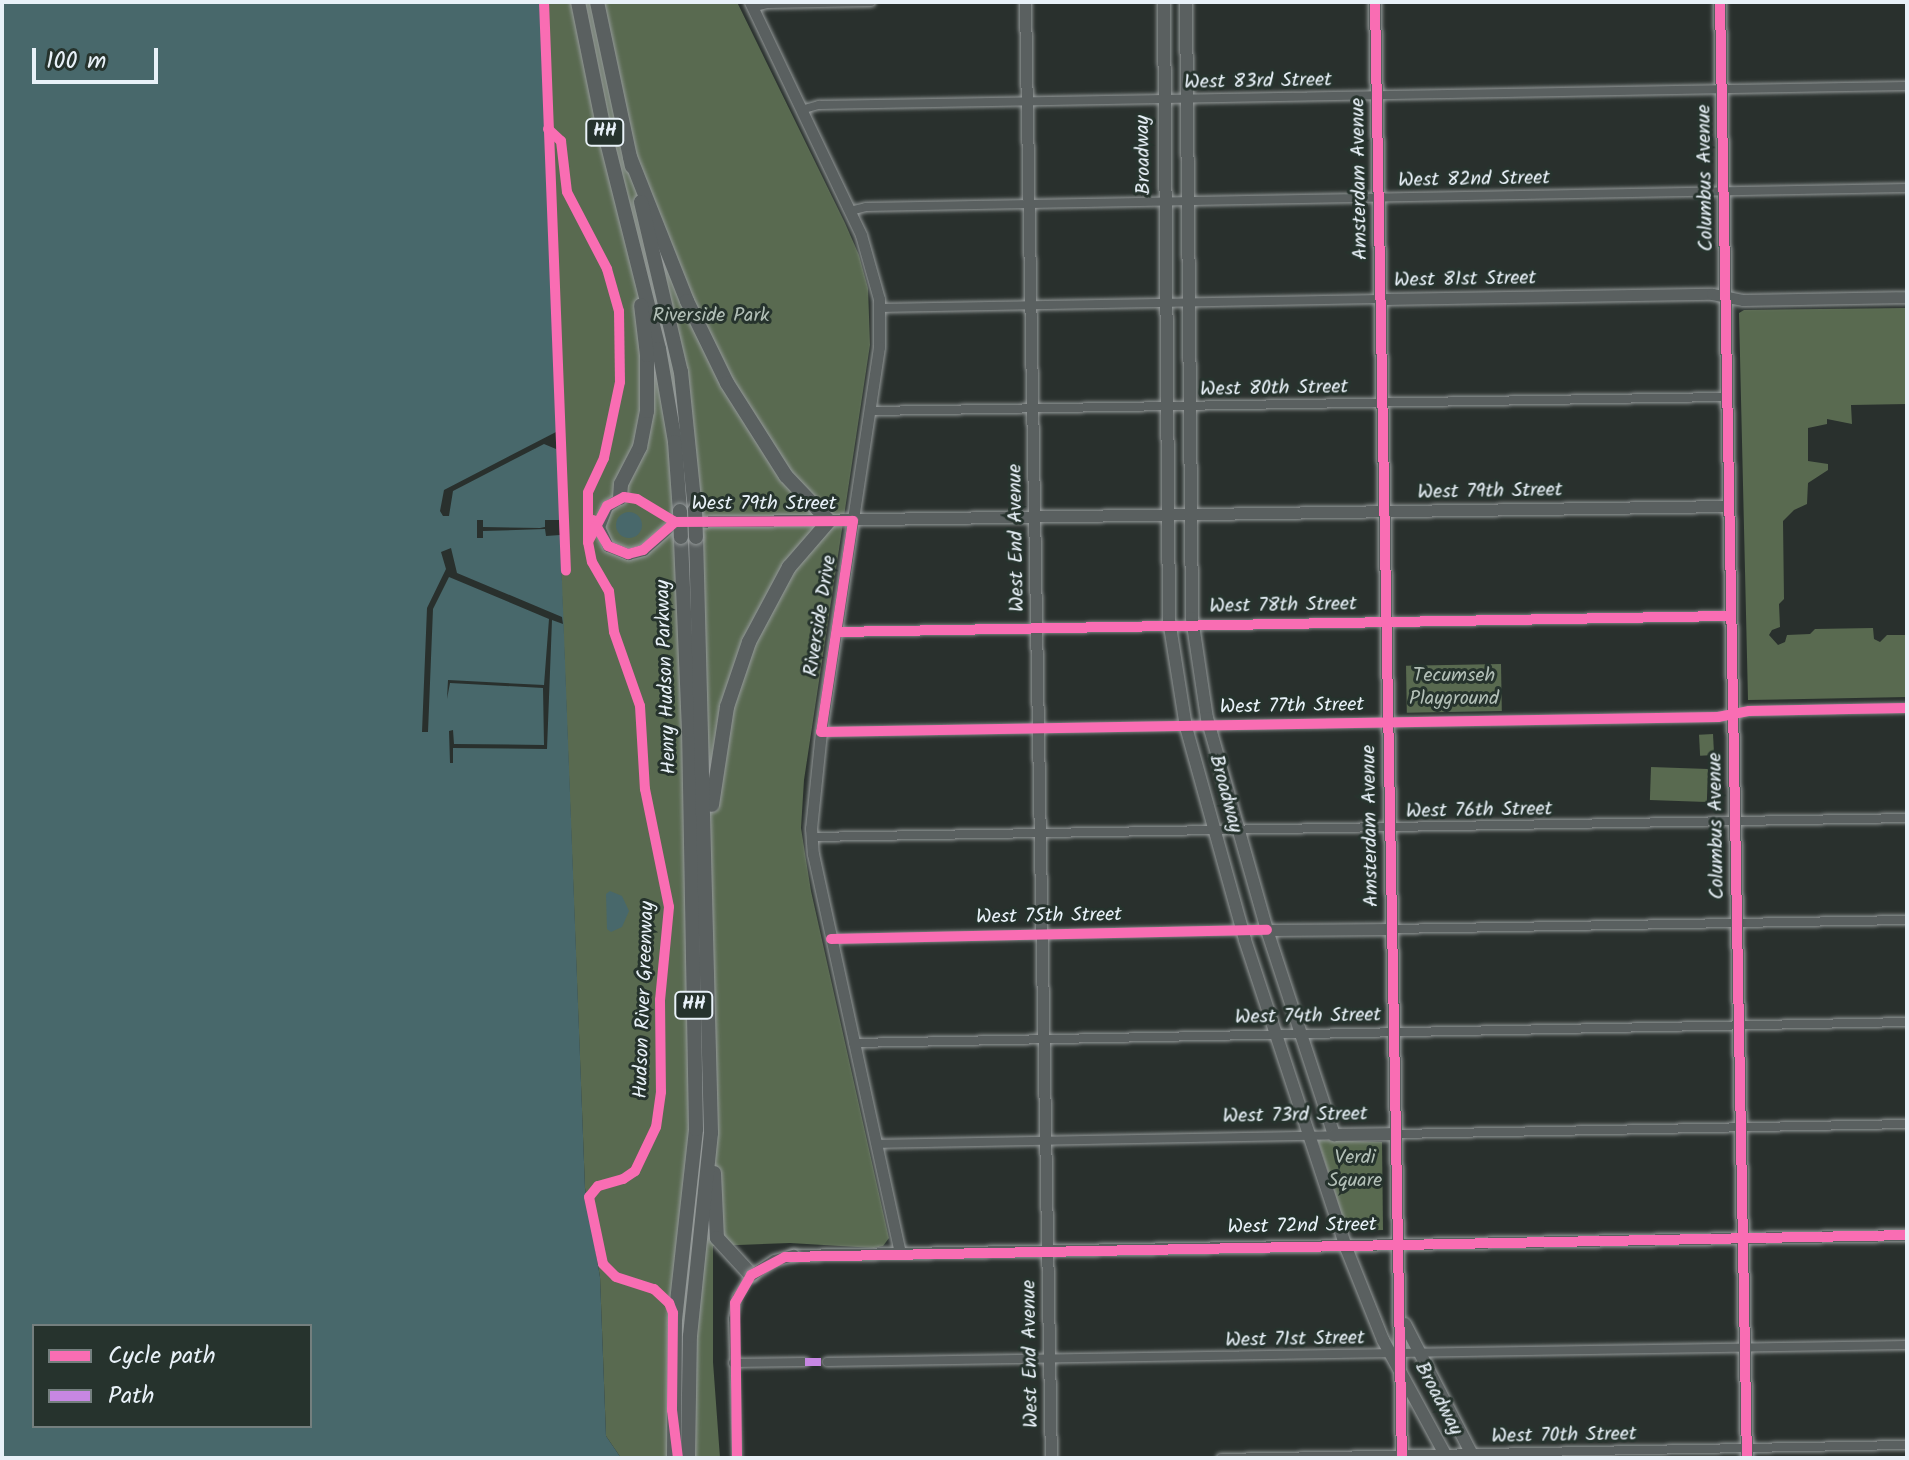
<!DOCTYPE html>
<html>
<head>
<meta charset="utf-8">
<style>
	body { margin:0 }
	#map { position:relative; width:1909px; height:1460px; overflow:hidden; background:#29302d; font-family:Kalam,sans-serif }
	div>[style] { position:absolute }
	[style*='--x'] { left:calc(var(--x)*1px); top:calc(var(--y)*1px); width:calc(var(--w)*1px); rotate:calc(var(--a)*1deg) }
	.green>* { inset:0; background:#596a50; transform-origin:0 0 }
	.water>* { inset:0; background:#48686b }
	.round { border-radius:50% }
	.pier>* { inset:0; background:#29302d }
	.roads { filter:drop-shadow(0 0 2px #959a9a) drop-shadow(0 0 2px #959a9a) }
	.street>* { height:8px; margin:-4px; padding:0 4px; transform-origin:4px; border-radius:4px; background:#5a6060 }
	.secondary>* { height:11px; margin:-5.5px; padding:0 5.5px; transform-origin:5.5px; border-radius:5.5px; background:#5a6060 }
	.primary>* { height:12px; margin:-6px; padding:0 6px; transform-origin:6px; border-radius:6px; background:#5a6060 }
	.highway>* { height:14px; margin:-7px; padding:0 7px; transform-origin:7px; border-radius:7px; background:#5a6060 }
	.bridges { filter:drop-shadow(0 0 2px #959a9a) drop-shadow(0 0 2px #959a9a) }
	.secondary-bridge>* { height:11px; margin:-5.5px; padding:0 5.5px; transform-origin:5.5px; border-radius:5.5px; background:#5a6060 }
	.highway-bridge>* { height:14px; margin:-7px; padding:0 7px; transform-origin:7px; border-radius:7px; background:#5a6060 }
	.quiet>* { height:8px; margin-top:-4px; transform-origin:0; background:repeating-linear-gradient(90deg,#c787e3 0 16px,transparent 0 24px) }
	.cycleway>* { height:10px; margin:-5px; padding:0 5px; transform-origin:5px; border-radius:5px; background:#f96db3 }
	span { translate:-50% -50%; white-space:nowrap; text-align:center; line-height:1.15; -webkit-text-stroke:6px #26332d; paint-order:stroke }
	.shield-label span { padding:2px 6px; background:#26332d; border:2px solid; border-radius:6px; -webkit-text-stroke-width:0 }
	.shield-label { font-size:18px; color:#e8f1f8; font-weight:700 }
	.street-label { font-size:20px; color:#e8f1f8 }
	.park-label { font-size:20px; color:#b2bfb7 }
	.frame { position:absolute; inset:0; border:4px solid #e8f1f8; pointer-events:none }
	.legend { position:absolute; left:32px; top:1324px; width:280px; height:104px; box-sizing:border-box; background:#26332d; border:2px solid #747f7e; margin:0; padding:10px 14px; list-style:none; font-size:24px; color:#e8f1f8 }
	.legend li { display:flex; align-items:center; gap:16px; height:40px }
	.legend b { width:40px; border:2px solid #747f7e }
	.scale { position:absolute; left:32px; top:48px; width:126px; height:36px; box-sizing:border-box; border:4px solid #e8f1f8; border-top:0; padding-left:10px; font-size:24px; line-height:28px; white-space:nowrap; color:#e8f1f8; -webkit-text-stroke:6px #26332d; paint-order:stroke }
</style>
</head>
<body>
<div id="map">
	<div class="green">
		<i style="clip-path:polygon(539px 2px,737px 2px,845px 223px,859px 255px,868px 288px,870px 345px,804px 780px,801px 828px,811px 891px,889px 1238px,883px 1246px,874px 1248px,790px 1243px,713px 1246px,713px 1362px,720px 1458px,621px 1458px,606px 1436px,600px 1277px,585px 1188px)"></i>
		<i style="clip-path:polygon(1907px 308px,1907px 404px,1851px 405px,1852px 424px,1827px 419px,1827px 424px,1808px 428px,1808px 461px,1828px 464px,1828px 470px,1808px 483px,1807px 504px,1794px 510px,1783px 521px,1784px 599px,1779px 604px,1780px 627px,1772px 630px,1769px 635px,1778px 645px,1785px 642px,1787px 635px,1810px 634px,1815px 629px,1873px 628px,1874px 639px,1880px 642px,1887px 635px,1907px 635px,1907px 697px,1748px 700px,1739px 313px,1744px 310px)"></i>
		<i style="left:1501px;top:664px;width:47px;height:95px;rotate:89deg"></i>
		<i style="left:1713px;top:734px;width:21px;height:14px;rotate:87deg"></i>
		<i style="left:1708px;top:769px;width:33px;height:57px;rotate:92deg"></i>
		<i style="clip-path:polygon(1318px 1140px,1382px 1142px,1383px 1230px,1347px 1231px)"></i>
	</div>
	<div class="water">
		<i style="clip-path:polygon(evenodd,2px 2px,540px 2px,585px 1188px,600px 1277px,606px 1436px,621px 1458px,2px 1458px,2px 2px,34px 1326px,310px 1326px,310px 1426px,34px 1426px,34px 1326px)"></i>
		<i class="round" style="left:616px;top:512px;width:26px;height:26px"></i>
		<i style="clip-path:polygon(610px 891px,622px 896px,629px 911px,622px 927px,611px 932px,607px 929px,606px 894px)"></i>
	</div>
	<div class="pier">
		<i style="clip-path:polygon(556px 432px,556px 449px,544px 444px,453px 491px,449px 516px,443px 516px,440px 511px,444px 490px)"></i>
		<i style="clip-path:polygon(477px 520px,483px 520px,483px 527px,540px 528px,545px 527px,545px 520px,559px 520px,560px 535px,546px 536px,545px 529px,483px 531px,483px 538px,477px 538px)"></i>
		<i style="clip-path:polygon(451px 548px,457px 573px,562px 617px,563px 624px,552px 620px,547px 749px,453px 748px,453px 763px,450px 763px,449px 731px,453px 730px,454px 744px,544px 745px,543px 688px,450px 683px,447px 699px,448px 680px,544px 685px,549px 619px,449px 577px,433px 609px,428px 732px,422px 732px,427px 608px,446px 569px,441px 552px)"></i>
	</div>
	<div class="roads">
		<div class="street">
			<i style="--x:752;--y:8;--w:16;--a:-15"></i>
			<i style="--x:767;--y:4;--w:104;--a:-1.1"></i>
			<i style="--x:801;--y:110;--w:19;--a:-16"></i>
			<i style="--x:819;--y:105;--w:1088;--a:-1"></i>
			<i style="--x:850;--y:211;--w:16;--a:-14"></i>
			<i style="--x:866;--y:207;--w:1041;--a:-1.05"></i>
			<i style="--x:879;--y:308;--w:501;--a:-1.03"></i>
			<i style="--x:870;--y:411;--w:857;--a:-0.94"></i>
			<i style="--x:837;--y:632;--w:894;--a:-1.03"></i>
			<i style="--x:821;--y:732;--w:897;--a:-0.96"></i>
			<i style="--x:1718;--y:717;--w:32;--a:-11"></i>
			<i style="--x:1749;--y:711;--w:158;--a:-1.1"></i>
			<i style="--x:811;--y:837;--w:1096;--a:-0.99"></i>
			<i style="--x:1391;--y:929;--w:516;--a:-1"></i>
			<i style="--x:831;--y:939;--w:436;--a:-1.2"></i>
			<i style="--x:853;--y:1043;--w:1054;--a:-1.14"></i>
			<i style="--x:1397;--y:1134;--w:510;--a:-1.12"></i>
			<i style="--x:876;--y:1144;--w:458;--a:-1.1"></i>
			<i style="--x:827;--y:1362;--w:1080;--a:-0.9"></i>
			<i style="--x:733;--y:1363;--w:72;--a:-0.8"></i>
			<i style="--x:737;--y:1458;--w:139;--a:-91.6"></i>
			<i style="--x:733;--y:1319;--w:22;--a:-80"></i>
			<i style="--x:737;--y:1297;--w:26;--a:-58"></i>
			<i style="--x:1221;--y:1458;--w:686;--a:-1.09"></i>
		</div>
		<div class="secondary">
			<i style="--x:750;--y:2;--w:258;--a:64.5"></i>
			<i style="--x:861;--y:235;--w:66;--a:74.3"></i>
			<i style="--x:879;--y:299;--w:48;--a:90"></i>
			<i style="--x:879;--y:347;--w:389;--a:98.6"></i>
			<i style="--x:821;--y:732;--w:97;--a:95.9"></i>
			<i style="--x:811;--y:828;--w:26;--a:86"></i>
			<i style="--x:813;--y:854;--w:408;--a:77.7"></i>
			<i style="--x:1025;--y:2;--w:1456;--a:88.98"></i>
			<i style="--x:1380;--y:299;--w:332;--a:-0.9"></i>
			<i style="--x:1712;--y:294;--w:32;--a:11"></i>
			<i style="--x:1743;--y:300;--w:164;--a:-1"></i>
			<i style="--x:620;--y:498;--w:15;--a:148"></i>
			<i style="--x:607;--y:506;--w:22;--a:111"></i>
			<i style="--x:599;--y:527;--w:21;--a:65"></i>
			<i style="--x:608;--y:546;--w:22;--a:22"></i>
			<i style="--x:628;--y:554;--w:16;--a:-15"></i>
			<i style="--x:643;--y:550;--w:43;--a:-41.2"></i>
			<i style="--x:675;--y:522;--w:1054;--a:-0.87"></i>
			<i style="--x:1267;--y:930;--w:124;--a:-0.5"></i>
			<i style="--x:793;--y:1255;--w:1114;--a:-1.03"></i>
		</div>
		<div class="primary">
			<i style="--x:1164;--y:2;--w:618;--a:89.54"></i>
			<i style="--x:1169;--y:620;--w:108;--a:81"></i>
			<i style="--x:1186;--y:727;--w:221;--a:74.5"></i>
			<i style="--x:1245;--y:940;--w:321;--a:71.8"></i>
			<i style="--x:1345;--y:1245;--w:102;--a:68.2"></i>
			<i style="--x:1383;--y:1340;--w:134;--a:61.5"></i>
			<i style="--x:1186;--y:2;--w:616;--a:89.44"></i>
			<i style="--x:1192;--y:618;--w:101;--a:81.5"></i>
			<i style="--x:1207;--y:718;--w:220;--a:74.2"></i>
			<i style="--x:1267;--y:930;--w:216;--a:71.9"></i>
			<i style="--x:1334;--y:1135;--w:63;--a:-0.9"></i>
			<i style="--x:1375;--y:2;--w:1456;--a:88.94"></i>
			<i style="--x:1720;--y:2;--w:1456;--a:88.94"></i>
			<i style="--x:1405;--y:1324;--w:151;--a:62.8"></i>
		</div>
		<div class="highway">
			<i style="--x:578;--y:2;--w:131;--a:78.5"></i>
			<i style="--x:604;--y:130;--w:226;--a:75.9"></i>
			<i style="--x:659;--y:349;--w:94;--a:80.2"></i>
			<i style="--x:675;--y:442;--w:69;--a:85.9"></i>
			<i style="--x:597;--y:2;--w:168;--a:78"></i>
			<i style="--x:630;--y:157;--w:155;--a:68.4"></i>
			<i style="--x:687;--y:301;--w:91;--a:64"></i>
			<i style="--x:727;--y:383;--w:110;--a:57.6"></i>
			<i style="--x:786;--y:476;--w:62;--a:46.3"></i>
			<i style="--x:829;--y:521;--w:61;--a:131"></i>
			<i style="--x:789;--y:567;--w:85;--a:118.1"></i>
			<i style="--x:749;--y:642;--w:69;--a:108.7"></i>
			<i style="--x:727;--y:707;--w:99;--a:98.7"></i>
			<i style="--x:641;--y:202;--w:175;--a:76.8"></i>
			<i style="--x:681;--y:372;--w:139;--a:84.2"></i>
			<i style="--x:620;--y:498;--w:14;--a:-86"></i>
			<i style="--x:621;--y:484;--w:42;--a:-62.8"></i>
			<i style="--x:640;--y:447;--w:37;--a:-79"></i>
			<i style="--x:647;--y:411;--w:56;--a:-90"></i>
			<i style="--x:647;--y:355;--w:50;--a:-96.8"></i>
			<i style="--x:714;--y:1173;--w:65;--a:87.4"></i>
			<i style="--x:717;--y:1238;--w:50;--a:47.4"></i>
			<i style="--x:674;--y:1458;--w:138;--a:-89.6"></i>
			<i style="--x:675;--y:1320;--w:192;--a:-83.7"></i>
			<i style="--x:696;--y:1129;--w:398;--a:-91"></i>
			<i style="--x:689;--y:731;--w:194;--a:-92.4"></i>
			<i style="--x:688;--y:1458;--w:122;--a:-89.1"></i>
			<i style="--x:690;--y:1336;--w:204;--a:-84.1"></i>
			<i style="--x:711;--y:1133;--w:596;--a:-91.44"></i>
		</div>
	</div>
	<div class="bridges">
		<div class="secondary-bridge">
			<i style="--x:751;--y:1275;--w:27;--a:-33"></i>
			<i style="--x:774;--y:1260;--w:20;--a:-15"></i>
		</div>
		<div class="highway-bridge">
			<i style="--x:695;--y:510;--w:27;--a:88"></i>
			<i style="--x:680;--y:511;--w:26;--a:88"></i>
		</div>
	</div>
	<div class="quiet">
		<i style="--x:805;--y:1362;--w:22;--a:0"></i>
	</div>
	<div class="cycleway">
		<i style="--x:544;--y:2;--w:569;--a:87.79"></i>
		<i style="--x:1375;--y:2;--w:1456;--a:88.94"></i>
		<i style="--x:1720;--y:2;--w:1456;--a:88.94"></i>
		<i style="--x:548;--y:129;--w:18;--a:43"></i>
		<i style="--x:561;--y:141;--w:51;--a:83.3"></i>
		<i style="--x:567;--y:192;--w:87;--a:62.5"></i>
		<i style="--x:607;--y:269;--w:44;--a:74.1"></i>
		<i style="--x:619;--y:311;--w:71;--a:89.2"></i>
		<i style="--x:620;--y:382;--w:78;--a:101.9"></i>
		<i style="--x:604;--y:458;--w:38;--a:115"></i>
		<i style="--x:588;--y:493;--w:49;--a:90"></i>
		<i style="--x:588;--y:542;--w:20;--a:79"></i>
		<i style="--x:592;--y:562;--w:34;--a:60"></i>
		<i style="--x:609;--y:591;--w:41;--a:83"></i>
		<i style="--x:614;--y:632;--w:78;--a:70.6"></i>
		<i style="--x:640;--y:706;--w:83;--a:86.6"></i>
		<i style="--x:645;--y:789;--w:120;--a:78.5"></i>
		<i style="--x:669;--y:907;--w:93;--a:95.5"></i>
		<i style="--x:660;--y:1000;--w:92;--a:89.4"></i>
		<i style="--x:661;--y:1092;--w:35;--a:98"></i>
		<i style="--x:656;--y:1127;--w:49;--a:115.5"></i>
		<i style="--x:635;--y:1171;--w:14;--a:146"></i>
		<i style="--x:623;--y:1179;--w:26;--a:164"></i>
		<i style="--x:598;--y:1186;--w:14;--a:129"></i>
		<i style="--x:589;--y:1197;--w:68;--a:78.2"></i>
		<i style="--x:603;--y:1264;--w:18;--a:45"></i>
		<i style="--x:616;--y:1277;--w:40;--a:18"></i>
		<i style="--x:654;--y:1289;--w:21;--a:43"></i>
		<i style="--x:669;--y:1303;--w:11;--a:68"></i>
		<i style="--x:673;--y:1313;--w:97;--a:90.6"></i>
		<i style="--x:672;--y:1410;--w:48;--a:82.9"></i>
		<i style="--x:593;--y:520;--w:30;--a:60"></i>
		<i style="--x:608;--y:546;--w:22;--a:22"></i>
		<i style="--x:628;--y:554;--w:16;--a:-15"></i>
		<i style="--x:643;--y:550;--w:43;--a:-41.2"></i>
		<i style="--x:588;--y:542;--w:41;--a:-62.2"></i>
		<i style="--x:607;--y:506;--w:19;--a:-28"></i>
		<i style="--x:624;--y:497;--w:13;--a:9"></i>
		<i style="--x:637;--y:499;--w:44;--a:31.2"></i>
		<i style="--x:675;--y:522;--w:178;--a:-0.3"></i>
		<i style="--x:853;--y:521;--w:213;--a:98.6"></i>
		<i style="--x:821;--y:732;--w:897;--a:-0.96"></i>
		<i style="--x:1718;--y:717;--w:32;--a:-11"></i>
		<i style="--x:1749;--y:711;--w:158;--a:-1.1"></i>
		<i style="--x:837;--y:632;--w:894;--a:-1.03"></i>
		<i style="--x:831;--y:939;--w:436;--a:-1.2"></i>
		<i style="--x:737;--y:1458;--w:155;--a:-90.7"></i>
		<i style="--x:735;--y:1303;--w:32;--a:-60"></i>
		<i style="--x:751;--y:1275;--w:38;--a:-28"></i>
		<i style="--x:785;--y:1257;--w:1122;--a:-1.12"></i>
	</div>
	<div class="shield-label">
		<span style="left:605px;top:132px">HH</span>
		<span style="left:694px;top:1005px">HH</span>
	</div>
	<div class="street-label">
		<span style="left:1258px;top:82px;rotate:-1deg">West 83rd Street</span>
		<span style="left:1144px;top:155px;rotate:-91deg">Broadway</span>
		<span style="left:1706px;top:178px;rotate:-91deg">Columbus Avenue</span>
		<span style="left:1360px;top:179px;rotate:-91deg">Amsterdam Avenue</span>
		<span style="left:1474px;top:180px;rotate:-1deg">West 82nd Street</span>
		<span style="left:1465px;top:280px;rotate:-1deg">West 81st Street</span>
		<span style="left:1274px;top:389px;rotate:-1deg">West 80th Street</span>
		<span style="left:1490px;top:492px;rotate:-1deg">West 79th Street</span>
		<span style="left:764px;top:504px">West 79th Street</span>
		<span style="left:1017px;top:538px;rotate:-91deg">West End Avenue</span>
		<span style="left:1283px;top:606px;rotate:-1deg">West 78th Street</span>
		<span style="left:821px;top:616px;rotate:-81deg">Riverside Drive</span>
		<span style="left:667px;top:677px;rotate:-92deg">Henry Hudson Parkway</span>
		<span style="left:1292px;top:707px;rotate:-1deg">West 77th Street</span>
		<span style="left:1225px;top:794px;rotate:75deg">Broadway</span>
		<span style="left:1479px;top:811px;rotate:-1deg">West 76th Street</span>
		<span style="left:1371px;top:826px;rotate:-91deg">Amsterdam Avenue</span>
		<span style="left:1717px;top:826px;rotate:-91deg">Columbus Avenue</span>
		<span style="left:1049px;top:917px;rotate:-1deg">West 75th Street</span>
		<span style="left:645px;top:1000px;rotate:-88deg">Hudson River Greenway</span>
		<span style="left:1308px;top:1017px;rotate:-1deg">West 74th Street</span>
		<span style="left:1295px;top:1116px;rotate:-1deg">West 73rd Street</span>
		<span style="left:1302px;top:1227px;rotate:-1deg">West 72nd Street</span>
		<span style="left:1295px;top:1340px;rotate:-1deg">West 71st Street</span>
		<span style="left:1031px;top:1354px;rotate:-91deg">West End Avenue</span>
		<span style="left:1438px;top:1399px;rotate:62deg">Broadway</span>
		<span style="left:1564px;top:1436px;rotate:-1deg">West 70th Street</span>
	</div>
	<div class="park-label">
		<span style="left:711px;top:316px">Riverside Park</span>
		<span style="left:1454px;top:688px">Tecumseh<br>Playground</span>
		<span style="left:1355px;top:1170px">Verdi<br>Square</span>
	</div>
	<div class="frame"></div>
	<ul class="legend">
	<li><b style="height:10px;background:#f96db3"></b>Cycle path</li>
	<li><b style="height:10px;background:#c787e3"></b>Path</li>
	</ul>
	<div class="scale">100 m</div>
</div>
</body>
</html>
